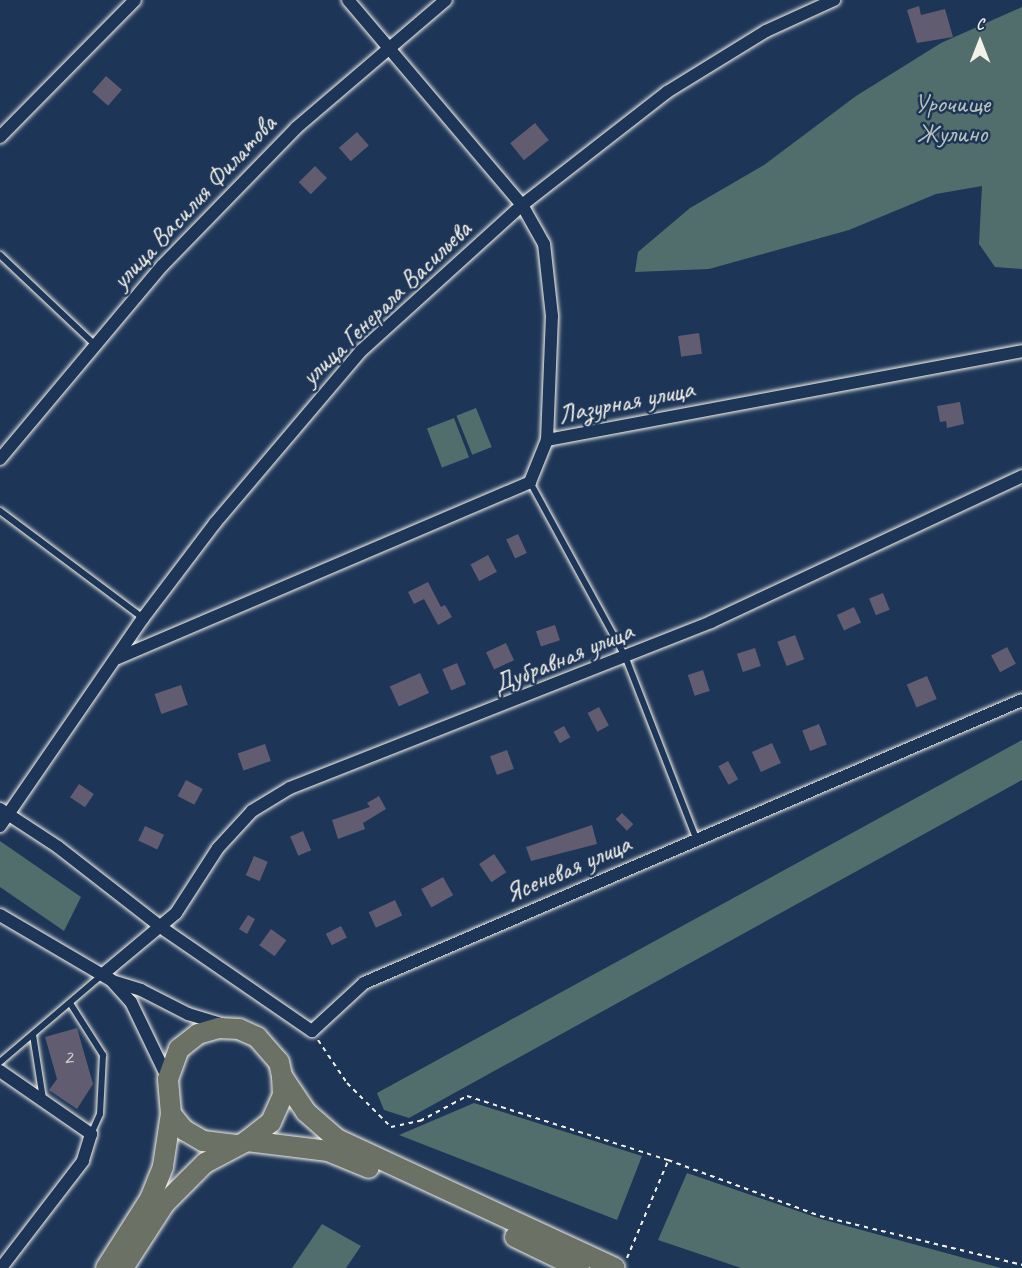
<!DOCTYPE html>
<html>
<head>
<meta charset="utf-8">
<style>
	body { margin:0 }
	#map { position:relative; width:1022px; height:1268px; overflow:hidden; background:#1d3557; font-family:Caveat,sans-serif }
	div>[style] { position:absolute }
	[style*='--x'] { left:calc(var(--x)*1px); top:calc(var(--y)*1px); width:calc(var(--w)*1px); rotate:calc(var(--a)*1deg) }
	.green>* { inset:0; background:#526e6c; transform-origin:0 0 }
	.building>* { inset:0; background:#615c70; transform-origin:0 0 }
	.path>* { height:2px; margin-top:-1px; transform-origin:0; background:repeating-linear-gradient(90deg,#f4f1e8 0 4.5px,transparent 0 9px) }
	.roads { filter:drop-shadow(0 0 2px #f4f1e8) drop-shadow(0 0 2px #f4f1e8) }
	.lane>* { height:6px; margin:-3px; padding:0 3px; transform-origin:3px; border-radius:3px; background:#1d3557 }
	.street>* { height:12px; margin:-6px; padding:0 6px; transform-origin:6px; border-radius:6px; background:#1d3557 }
	.primary>* { height:20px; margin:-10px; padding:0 10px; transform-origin:10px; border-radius:10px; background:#6b7165 }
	span { translate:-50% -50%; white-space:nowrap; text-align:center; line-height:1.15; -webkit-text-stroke:5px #1d3557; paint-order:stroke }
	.number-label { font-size:22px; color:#cfccca }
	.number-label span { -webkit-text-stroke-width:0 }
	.park-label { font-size:26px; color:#bbc3bd }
	.street-label { font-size:26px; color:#f4f1e8 }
	.north { position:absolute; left:950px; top:12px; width:60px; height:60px; -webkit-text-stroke:4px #1d3557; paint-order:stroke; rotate:0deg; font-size:16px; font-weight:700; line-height:24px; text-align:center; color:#f4f1e8 }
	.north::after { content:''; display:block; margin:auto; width:21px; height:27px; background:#f4f1e8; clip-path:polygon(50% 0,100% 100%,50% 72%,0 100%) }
</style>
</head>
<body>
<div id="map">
	<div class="green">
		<i style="clip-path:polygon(1022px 7px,1022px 269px,995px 267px,979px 244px,982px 186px,936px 194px,849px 230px,709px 269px,635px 272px,638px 252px,690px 208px,764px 165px,856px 96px,941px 43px)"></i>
		<i style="left:476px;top:408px;width:42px;height:21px;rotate:68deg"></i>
		<i style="left:454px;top:418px;width:42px;height:29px;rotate:69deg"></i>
		<i style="clip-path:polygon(1022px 740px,1022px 780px,409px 1118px,384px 1110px,377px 1093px)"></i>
		<i style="clip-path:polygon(0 841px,81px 897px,64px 931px,0 887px)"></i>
		<i style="clip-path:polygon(474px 1103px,642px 1156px,617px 1220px,399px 1135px)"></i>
		<i style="clip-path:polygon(687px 1173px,821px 1219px,1001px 1268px,741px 1268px,658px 1240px)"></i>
		<i style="clip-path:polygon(322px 1224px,361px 1246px,346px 1268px,292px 1268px)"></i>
	</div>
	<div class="building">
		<i style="clip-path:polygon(919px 6px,921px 15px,945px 9px,953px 37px,917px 43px,907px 10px)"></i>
		<i style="left:106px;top:76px;width:21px;height:21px;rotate:41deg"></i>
		<i style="left:535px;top:123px;width:22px;height:32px;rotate:51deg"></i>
		<i style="left:357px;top:132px;width:18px;height:24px;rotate:49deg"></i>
		<i style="left:315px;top:166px;width:17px;height:23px;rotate:45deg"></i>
		<i style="left:699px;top:333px;width:21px;height:21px;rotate:82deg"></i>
		<i style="clip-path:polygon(960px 402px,964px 424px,947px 428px,946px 421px,940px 422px,937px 406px)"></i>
		<i style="left:518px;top:534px;width:21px;height:13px;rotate:65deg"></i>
		<i style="left:488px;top:555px;width:19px;height:20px;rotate:62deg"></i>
		<i style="clip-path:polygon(428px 582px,441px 607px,445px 605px,452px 617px,438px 625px,424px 599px,414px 604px,408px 592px)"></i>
		<i style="left:883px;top:593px;width:18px;height:15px;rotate:68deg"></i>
		<i style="left:854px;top:607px;width:17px;height:19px;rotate:65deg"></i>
		<i style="left:555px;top:625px;width:16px;height:20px;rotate:72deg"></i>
		<i style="left:795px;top:635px;width:26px;height:19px;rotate:69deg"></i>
		<i style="left:506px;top:643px;width:19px;height:22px;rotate:65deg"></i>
		<i style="left:1007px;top:647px;width:19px;height:18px;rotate:62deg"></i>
		<i style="left:755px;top:648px;width:19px;height:19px;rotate:72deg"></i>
		<i style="left:457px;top:663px;width:23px;height:16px;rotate:67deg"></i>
		<i style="left:703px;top:670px;width:22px;height:16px;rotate:72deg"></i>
		<i style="left:420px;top:673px;width:22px;height:33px;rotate:66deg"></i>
		<i style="left:927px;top:676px;width:25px;height:22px;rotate:67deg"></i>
		<i style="left:181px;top:685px;width:21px;height:28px;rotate:71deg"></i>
		<i style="left:599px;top:707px;width:21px;height:13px;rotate:62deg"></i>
		<i style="left:819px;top:724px;width:22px;height:18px;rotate:69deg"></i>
		<i style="left:564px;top:726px;width:13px;height:12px;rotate:61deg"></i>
		<i style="left:772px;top:743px;width:22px;height:22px;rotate:66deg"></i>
		<i style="left:265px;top:744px;width:18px;height:29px;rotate:71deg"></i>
		<i style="left:507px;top:750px;width:20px;height:18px;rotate:70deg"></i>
		<i style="left:728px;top:761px;width:21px;height:11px;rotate:61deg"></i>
		<i style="left:186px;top:780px;width:19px;height:18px;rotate:28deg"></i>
		<i style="left:79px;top:784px;width:18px;height:16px;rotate:34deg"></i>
		<i style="clip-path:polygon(379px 796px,386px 809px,363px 823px,365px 829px,338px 839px,332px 820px,370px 807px,367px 803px)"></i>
		<i style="left:622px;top:813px;width:16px;height:9px;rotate:45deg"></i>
		<i style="clip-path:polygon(592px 825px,597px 844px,531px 861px,526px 847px)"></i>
		<i style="left:145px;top:826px;width:21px;height:16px;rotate:25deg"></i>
		<i style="left:303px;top:831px;width:21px;height:14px;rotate:67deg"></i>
		<i style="left:494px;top:854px;width:22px;height:18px;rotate:56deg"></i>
		<i style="left:254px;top:856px;width:15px;height:21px;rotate:23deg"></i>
		<i style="left:443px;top:877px;width:21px;height:25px;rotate:61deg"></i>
		<i style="left:395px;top:900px;width:17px;height:29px;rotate:65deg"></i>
		<i style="clip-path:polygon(248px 915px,255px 919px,247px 934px,239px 929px)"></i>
		<i style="left:341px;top:926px;width:13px;height:17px;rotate:63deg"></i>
		<i style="left:271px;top:929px;width:19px;height:20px;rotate:36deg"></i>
		<i style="clip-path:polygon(77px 1028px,93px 1084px,77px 1109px,49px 1090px,57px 1079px,45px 1037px)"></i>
	</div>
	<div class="path">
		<i style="--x:318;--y:1040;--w:52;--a:56"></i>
		<i style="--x:347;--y:1083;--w:62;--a:45"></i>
		<i style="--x:391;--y:1127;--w:30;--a:-12"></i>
		<i style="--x:420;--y:1121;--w:53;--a:-28"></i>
		<i style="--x:467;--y:1096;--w:211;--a:17.7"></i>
		<i style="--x:668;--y:1160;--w:162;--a:20.2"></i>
		<i style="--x:820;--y:1216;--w:208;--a:13.6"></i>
		<i style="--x:627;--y:1258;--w:105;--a:-67.1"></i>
	</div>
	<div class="roads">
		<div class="lane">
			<i style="--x:0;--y:255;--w:129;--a:43.4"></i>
			<i style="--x:530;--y:482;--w:198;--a:61.4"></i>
			<i style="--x:625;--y:656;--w:195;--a:68.7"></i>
			<i style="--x:0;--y:511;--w:179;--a:36.8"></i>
			<i style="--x:70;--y:1003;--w:62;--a:57.6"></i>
			<i style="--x:103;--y:1055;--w:59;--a:92.9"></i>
			<i style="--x:100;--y:1114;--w:22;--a:114"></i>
			<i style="--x:33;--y:1035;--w:65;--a:81.1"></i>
			<i style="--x:0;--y:1062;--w:134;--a:-40.5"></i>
		</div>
		<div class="street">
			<i style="--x:0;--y:137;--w:192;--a:-45.4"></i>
			<i style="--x:547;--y:440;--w:483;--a:-10.6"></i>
			<i style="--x:0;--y:459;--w:253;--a:-50"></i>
			<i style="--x:163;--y:265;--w:191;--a:-45.8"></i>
			<i style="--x:296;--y:128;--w:197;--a:-40.5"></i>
			<i style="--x:118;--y:658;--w:448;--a:-23.1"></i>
			<i style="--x:530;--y:482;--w:45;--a:-68"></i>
			<i style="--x:547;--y:440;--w:124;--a:-87.7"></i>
			<i style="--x:552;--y:316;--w:72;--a:-96.3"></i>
			<i style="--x:544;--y:244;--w:45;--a:-119.4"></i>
			<i style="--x:522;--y:205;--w:269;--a:-130.3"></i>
			<i style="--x:0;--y:809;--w:69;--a:33.2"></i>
			<i style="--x:58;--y:847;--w:132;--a:37.9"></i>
			<i style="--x:162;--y:928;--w:182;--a:34.5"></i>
			<i style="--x:312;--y:1031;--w:71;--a:-42.7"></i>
			<i style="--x:364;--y:983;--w:716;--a:-23.27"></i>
			<i style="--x:0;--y:826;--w:252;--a:-55.5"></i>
			<i style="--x:143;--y:618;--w:119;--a:-52.8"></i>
			<i style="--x:215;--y:523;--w:226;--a:-49.7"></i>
			<i style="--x:361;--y:351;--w:217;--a:-42.2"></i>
			<i style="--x:522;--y:205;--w:184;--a:-37.9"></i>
			<i style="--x:667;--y:92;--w:116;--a:-31.6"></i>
			<i style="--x:766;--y:31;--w:75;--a:-24.5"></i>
			<i style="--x:0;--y:915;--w:129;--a:30.4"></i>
			<i style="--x:111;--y:980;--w:30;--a:48"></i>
			<i style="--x:131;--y:1002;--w:85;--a:64.3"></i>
			<i style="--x:103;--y:974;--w:95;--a:-39.9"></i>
			<i style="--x:176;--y:913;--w:77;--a:-57.1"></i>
			<i style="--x:218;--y:848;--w:50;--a:-47.4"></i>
			<i style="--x:252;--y:811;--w:44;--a:-31.2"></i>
			<i style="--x:290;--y:788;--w:453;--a:-21.5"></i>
			<i style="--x:711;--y:622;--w:344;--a:-25.1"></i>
			<i style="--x:112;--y:981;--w:30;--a:17"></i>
			<i style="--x:141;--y:990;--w:53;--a:27.1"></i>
			<i style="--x:188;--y:1014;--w:38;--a:17"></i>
			<i style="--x:0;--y:1071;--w:111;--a:34.7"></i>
			<i style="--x:91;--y:1134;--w:28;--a:107"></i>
			<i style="--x:83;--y:1161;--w:135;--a:127.5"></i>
		</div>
		<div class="primary">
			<i style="--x:282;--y:1076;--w:43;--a:56.3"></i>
			<i style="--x:306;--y:1112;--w:41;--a:41.1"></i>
			<i style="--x:337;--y:1139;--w:306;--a:24.9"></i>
			<i style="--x:171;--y:1114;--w:21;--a:51"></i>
			<i style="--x:184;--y:1130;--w:22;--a:30"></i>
			<i style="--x:203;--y:1141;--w:35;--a:7"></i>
			<i style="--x:247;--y:1141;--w:82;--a:7"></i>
			<i style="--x:328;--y:1151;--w:44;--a:22.5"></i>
			<i style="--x:515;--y:1237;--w:71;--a:25.8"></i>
			<i style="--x:106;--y:1268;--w:82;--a:-57.5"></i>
			<i style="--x:150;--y:1199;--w:35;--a:-68"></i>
			<i style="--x:163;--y:1166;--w:53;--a:-81.3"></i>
			<i style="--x:171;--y:1114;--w:35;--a:-95"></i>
			<i style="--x:168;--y:1079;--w:32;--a:-70"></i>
			<i style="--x:179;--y:1049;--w:24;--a:-38"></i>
			<i style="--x:198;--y:1034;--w:22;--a:-16"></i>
			<i style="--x:219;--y:1028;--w:20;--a:3"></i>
			<i style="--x:239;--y:1029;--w:20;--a:24"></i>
			<i style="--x:257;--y:1037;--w:33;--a:49"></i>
			<i style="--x:279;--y:1062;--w:14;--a:78"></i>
			<i style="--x:282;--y:1076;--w:19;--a:87"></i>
			<i style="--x:283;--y:1095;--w:30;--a:114"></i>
			<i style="--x:271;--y:1122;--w:31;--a:142"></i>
			<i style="--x:247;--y:1141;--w:47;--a:152.4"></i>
			<i style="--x:205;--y:1163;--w:57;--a:135"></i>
			<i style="--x:165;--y:1203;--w:77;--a:122.9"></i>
		</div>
	</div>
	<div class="number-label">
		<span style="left:68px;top:1058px">2</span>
	</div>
	<div class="park-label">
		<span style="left:952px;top:119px">Урочище<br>Жулино</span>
	</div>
	<div class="street-label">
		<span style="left:194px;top:202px;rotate:-47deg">улица Василия Филатова</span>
		<span style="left:386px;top:303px;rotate:-44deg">улица Генерала Васильева</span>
		<span style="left:626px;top:402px;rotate:-11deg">Лазурная улица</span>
		<span style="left:563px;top:658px;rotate:-22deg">Дубравная улица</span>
		<span style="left:568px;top:869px;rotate:-23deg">Ясеневая улица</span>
	</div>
	<div class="north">С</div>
</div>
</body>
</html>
